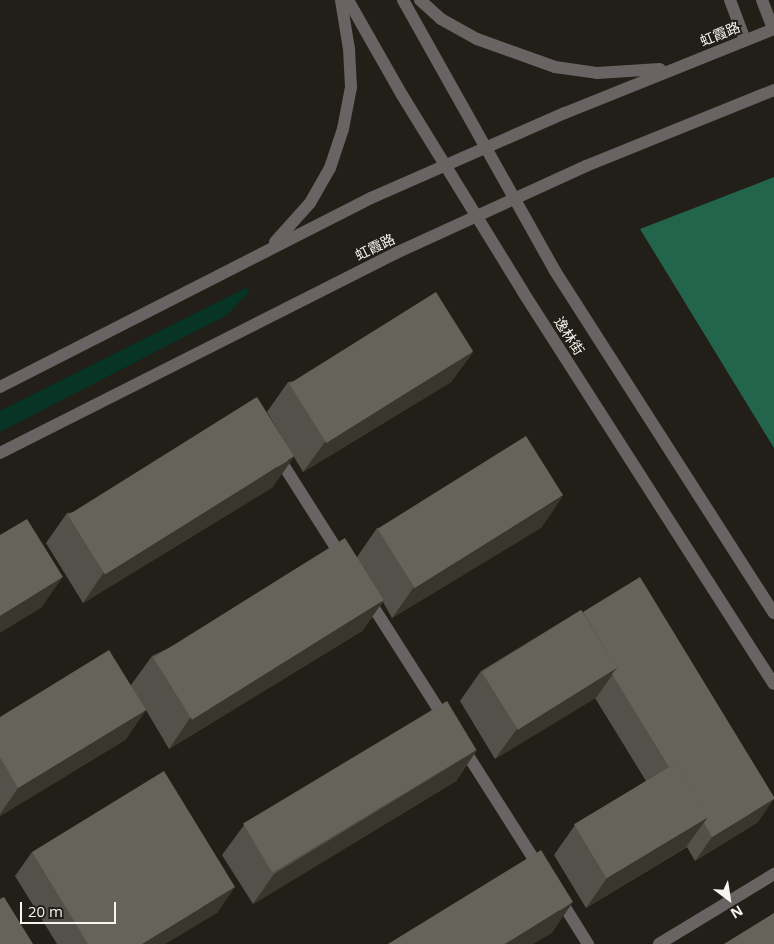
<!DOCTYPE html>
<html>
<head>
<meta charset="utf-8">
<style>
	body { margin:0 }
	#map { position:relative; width:774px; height:944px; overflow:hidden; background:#211f17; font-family:"Open Sans","Noto Sans SC",sans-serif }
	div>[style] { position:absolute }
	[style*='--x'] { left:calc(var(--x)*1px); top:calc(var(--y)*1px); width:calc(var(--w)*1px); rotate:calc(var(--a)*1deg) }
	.green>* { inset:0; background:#073424 }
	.forest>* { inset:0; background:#22654c }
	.minor>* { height:12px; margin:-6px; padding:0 6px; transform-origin:6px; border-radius:6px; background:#696463 }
	.wall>* { inset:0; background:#535149 }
	.shaded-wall>* { inset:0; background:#38362d }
	.building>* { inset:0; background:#65635a; transform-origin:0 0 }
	span { translate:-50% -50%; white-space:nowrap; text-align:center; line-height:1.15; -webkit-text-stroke:4px #211f17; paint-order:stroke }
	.street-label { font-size:14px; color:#f5f4ef }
	.north { position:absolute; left:704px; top:874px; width:50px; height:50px; -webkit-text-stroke:4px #211f17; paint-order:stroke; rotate:149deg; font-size:14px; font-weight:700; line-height:20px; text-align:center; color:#f5f4ef }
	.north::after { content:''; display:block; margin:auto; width:18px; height:22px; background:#f5f4ef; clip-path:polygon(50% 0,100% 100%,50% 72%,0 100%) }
	.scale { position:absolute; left:20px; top:902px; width:96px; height:22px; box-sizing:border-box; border:2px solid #f5f4ef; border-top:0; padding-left:6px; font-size:15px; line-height:18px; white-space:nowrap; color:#f5f4ef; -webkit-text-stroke:4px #211f17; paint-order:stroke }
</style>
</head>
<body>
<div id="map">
	<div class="green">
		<i style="clip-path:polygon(246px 288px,250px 291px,227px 315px,0 432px,0 411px)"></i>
	</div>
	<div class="forest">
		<i style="clip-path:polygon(774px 177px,774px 448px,640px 229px)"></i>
	</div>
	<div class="minor">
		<i style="--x:348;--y:0;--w:109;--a:60.4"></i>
		<i style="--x:402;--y:95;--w:231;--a:58.4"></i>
		<i style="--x:523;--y:292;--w:465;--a:57.4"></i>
		<i style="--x:403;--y:0;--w:311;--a:60.7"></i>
		<i style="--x:555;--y:271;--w:406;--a:57.4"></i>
		<i style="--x:420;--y:0;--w:28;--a:42"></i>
		<i style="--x:441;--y:19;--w:41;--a:29.1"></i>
		<i style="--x:477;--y:39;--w:83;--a:19.7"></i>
		<i style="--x:555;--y:67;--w:42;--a:8.1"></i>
		<i style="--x:597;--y:73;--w:63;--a:-3.6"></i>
		<i style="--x:730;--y:0;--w:43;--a:69.4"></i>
		<i style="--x:762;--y:0;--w:31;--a:69"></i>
		<i style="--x:275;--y:242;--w:52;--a:-48.1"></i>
		<i style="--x:310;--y:203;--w:40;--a:-60.3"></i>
		<i style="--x:330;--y:168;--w:41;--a:-71.6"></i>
		<i style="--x:343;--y:129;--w:43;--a:-79.2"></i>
		<i style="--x:351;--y:87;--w:38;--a:-93"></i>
		<i style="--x:349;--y:49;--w:50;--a:-99.3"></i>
		<i style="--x:0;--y:387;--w:416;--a:-27"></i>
		<i style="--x:371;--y:198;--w:212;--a:-23.7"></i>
		<i style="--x:565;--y:113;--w:225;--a:-21.9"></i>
		<i style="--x:0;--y:453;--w:444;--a:-26.8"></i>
		<i style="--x:396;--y:253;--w:209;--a:-24.6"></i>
		<i style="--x:586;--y:166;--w:203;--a:-22"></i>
		<i style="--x:277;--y:455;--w:123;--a:57.6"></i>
		<i style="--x:367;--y:597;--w:147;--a:57.5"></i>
		<i style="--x:462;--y:746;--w:146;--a:57.6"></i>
		<i style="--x:558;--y:896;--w:57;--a:58"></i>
		<i style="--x:659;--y:944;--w:135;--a:-31.3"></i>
	</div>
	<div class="wall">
		<i style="clip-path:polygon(473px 352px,451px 382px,303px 472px,267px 412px,288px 382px)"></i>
		<i style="clip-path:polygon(273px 487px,83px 603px,46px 543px,67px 513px)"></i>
		<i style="clip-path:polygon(542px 527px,392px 618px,383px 602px,362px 631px,169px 749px,146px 710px,125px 740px,0 816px,0 717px,131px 685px,152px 656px,357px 557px,377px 528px)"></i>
		<i style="clip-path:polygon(581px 610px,758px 822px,695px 861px,687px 847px,586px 908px,554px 855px,575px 825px,646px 781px,595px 698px,495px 759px,460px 701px,481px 671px)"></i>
		<i style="clip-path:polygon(477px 750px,456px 781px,253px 904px,222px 855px,244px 825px)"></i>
		<i style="clip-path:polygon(32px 852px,218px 912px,165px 944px,57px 944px,15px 876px)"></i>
	</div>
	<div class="shaded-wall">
		<i style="clip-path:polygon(473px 352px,451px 382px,303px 472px,325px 442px)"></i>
		<i style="clip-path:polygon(294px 457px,273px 487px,83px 603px,104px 572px)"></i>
		<i style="clip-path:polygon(563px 496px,542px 527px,392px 618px,414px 587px)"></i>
		<i style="clip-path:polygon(63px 577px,41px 608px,0 633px,0 616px)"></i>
		<i style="clip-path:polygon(384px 600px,362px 631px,169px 749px,190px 718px)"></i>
		<i style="clip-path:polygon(617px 668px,596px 698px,495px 759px,517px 729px)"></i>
		<i style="clip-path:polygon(146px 710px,125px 740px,0 816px,0 814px,18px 788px)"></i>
		<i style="clip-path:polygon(477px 750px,456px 781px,253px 904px,274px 874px)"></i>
		<i style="clip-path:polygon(774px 799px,758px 822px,695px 861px,712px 837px)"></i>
		<i style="clip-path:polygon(708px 817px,686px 847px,586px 908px,607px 878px)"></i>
		<i style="clip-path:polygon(235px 887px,218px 912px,165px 944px,142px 944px)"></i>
		<i style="clip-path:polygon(573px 902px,552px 933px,533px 944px,505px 944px)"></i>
	</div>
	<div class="building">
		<i style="left:436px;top:292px;width:70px;height:173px;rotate:58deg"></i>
		<i style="left:257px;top:397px;width:70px;height:223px;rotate:58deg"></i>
		<i style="left:526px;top:436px;width:70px;height:175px;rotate:58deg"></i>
		<i style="clip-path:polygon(27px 519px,63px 577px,0 616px,0 535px)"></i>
		<i style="left:345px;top:538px;width:73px;height:226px;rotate:58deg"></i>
		<i style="clip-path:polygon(640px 577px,774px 797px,774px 799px,712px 837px,704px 823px,708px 817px,676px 763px,669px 767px,612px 674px,617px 668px,583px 612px)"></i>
		<i style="left:581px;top:610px;width:68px;height:117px;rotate:58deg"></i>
		<i style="clip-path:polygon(109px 650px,146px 710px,18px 788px,0 757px,0 717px)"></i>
		<i style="left:447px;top:701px;width:57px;height:238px;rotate:59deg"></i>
		<i style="left:676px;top:763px;width:63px;height:119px;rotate:59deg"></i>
		<i style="clip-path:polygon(164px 771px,235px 887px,142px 944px,88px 944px,32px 852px)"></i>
		<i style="clip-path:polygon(541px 850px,573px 902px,505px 944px,388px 944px)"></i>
		<i style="clip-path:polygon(4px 897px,33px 944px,0 944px,0 899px)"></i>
		<i style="clip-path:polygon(774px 913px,774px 944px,724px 944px)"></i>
	</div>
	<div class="street-label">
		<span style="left:720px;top:34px;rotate:-22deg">虹霞路</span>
		<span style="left:375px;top:247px;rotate:-26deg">虹霞路</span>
		<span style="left:569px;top:336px;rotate:57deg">逸林街</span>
	</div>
	<div class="north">N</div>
	<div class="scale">20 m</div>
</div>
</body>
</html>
